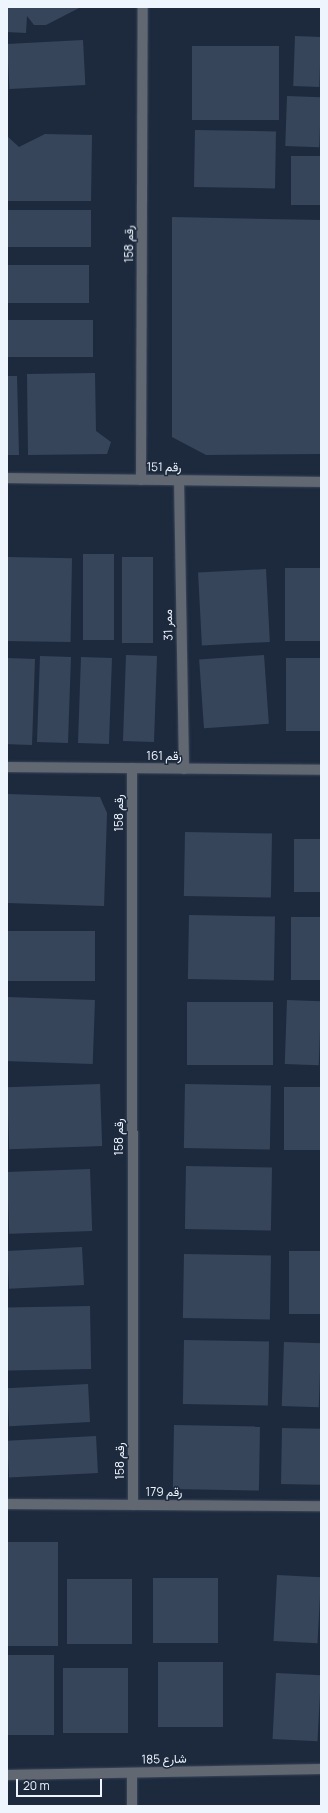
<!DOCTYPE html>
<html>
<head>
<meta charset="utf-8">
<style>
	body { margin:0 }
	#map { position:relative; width:328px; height:1813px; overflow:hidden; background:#1d2a3e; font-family:Manrope,Vazirmatn,sans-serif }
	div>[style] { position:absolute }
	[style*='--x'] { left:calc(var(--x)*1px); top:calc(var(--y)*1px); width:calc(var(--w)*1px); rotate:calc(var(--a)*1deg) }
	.building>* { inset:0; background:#37455b; transform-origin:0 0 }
	.roads { filter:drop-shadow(0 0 1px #3a4659) drop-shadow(0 0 1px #3a4659) }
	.minor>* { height:10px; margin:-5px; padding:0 5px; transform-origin:5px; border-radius:5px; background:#616872 }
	span { translate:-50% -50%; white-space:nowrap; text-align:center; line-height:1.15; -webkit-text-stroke:3px #1d2a3e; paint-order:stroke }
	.street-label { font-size:12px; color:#eff5fd }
	.frame { position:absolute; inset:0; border:8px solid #eff5fd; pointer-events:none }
	.scale { position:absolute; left:16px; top:1779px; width:86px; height:18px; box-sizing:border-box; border:2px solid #eff5fd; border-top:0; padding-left:5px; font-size:12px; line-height:14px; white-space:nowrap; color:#eff5fd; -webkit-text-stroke:3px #1d2a3e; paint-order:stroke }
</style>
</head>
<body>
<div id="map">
	<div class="building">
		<i style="clip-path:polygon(7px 7px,81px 7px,46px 25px,34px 25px,27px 16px,26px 33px,7px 32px)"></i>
		<i style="left:295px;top:36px;width:26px;height:50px;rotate:2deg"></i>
		<i style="left:83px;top:40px;width:45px;height:76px;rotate:87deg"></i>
		<i style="left:279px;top:46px;width:74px;height:87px;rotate:90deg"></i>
		<i style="left:287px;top:96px;width:34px;height:50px;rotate:2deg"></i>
		<i style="left:195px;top:130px;width:81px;height:57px;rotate:1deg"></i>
		<i style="clip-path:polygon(45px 134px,92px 135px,91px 201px,7px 201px,7px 136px,19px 147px)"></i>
		<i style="left:291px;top:156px;width:30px;height:49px"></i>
		<i style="left:91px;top:210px;width:37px;height:84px;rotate:90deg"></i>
		<i style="clip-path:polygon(172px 217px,321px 220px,321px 454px,206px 455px,172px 437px)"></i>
		<i style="left:7px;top:265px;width:82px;height:38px"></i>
		<i style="left:93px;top:320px;width:37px;height:86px;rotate:90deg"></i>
		<i style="clip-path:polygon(95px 373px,96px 431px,111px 442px,107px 454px,28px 455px,27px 374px)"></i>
		<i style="clip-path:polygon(7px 376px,17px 376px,19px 455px,7px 455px)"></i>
		<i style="left:83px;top:554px;width:31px;height:86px"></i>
		<i style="left:7px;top:557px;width:65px;height:84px;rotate:1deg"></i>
		<i style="left:122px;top:557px;width:31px;height:86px"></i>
		<i style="left:321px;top:568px;width:73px;height:36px;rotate:90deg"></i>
		<i style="left:266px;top:569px;width:73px;height:68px;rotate:87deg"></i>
		<i style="left:126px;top:655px;width:31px;height:86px;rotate:2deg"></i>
		<i style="left:264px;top:655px;width:69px;height:65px;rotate:86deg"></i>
		<i style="left:40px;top:656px;width:31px;height:86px;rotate:2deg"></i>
		<i style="left:81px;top:657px;width:31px;height:86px;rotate:2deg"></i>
		<i style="left:7px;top:658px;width:28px;height:86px;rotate:2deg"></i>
		<i style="left:321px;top:658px;width:73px;height:35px;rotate:90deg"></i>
		<i style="clip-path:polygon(7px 794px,100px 797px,107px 813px,104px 906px,7px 903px)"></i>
		<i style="left:185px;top:832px;width:87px;height:64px;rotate:1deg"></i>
		<i style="left:294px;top:839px;width:27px;height:53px"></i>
		<i style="left:189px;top:915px;width:86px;height:64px;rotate:1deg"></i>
		<i style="left:291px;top:917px;width:30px;height:63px"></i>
		<i style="left:7px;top:931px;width:88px;height:50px"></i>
		<i style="left:7px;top:997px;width:88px;height:64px;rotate:2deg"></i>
		<i style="left:287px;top:1000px;width:34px;height:64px;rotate:2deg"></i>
		<i style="left:187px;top:1002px;width:86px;height:63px"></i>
		<i style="left:100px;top:1084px;width:62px;height:93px;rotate:88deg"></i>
		<i style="left:185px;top:1084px;width:86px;height:64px;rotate:1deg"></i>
		<i style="left:284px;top:1087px;width:37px;height:63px"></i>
		<i style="left:186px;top:1166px;width:86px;height:63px;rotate:1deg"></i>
		<i style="left:90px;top:1169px;width:62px;height:83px;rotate:88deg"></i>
		<i style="left:82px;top:1247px;width:38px;height:75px;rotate:87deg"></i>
		<i style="left:289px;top:1251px;width:32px;height:63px"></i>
		<i style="left:184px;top:1254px;width:87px;height:64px;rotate:1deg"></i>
		<i style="left:90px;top:1306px;width:63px;height:83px;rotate:89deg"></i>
		<i style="left:184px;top:1340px;width:85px;height:64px;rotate:1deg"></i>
		<i style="left:284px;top:1342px;width:37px;height:64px;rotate:2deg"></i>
		<i style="left:88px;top:1384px;width:38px;height:81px;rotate:87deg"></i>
		<i style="left:174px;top:1425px;width:86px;height:64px;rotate:1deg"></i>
		<i style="left:282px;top:1428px;width:39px;height:56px;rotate:1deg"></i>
		<i style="left:96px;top:1436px;width:37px;height:89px;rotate:87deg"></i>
		<i style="left:7px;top:1542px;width:51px;height:104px"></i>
		<i style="left:277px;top:1575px;width:44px;height:66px;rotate:3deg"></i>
		<i style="left:153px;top:1578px;width:65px;height:65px"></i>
		<i style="left:67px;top:1579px;width:65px;height:65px"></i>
		<i style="left:7px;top:1655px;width:47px;height:80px"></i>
		<i style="left:158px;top:1662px;width:65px;height:65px"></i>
		<i style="left:63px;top:1668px;width:65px;height:65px"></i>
		<i style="left:276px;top:1673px;width:45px;height:66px;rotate:3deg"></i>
	</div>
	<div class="roads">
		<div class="minor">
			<i style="--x:7;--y:478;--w:314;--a:0.7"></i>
			<i style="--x:141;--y:480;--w:473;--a:-89.8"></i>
			<i style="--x:179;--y:480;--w:289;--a:89"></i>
			<i style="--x:7;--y:767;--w:314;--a:0.5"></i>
			<i style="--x:132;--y:768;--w:737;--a:89.92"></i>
			<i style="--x:7;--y:1504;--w:314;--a:0.4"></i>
			<i style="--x:7;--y:1775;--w:314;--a:-1.1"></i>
			<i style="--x:132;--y:1806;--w:33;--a:-90"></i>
		</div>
	</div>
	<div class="street-label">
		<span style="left:129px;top:244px;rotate:-90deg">رقم 158</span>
		<span style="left:164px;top:467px;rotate:1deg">رقم 151</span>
		<span style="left:168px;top:625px;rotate:-91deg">ممر 31</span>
		<span style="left:164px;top:756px">رقم 161</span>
		<span style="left:119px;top:813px;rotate:-90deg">رقم 158</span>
		<span style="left:119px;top:1137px;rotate:-90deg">رقم 158</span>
		<span style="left:120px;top:1461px;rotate:-90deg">رقم 158</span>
		<span style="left:164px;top:1492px">رقم 179</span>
		<span style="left:164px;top:1759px;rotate:-1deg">شارع 185</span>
	</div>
	<div class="frame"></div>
	<div class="scale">20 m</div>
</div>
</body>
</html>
